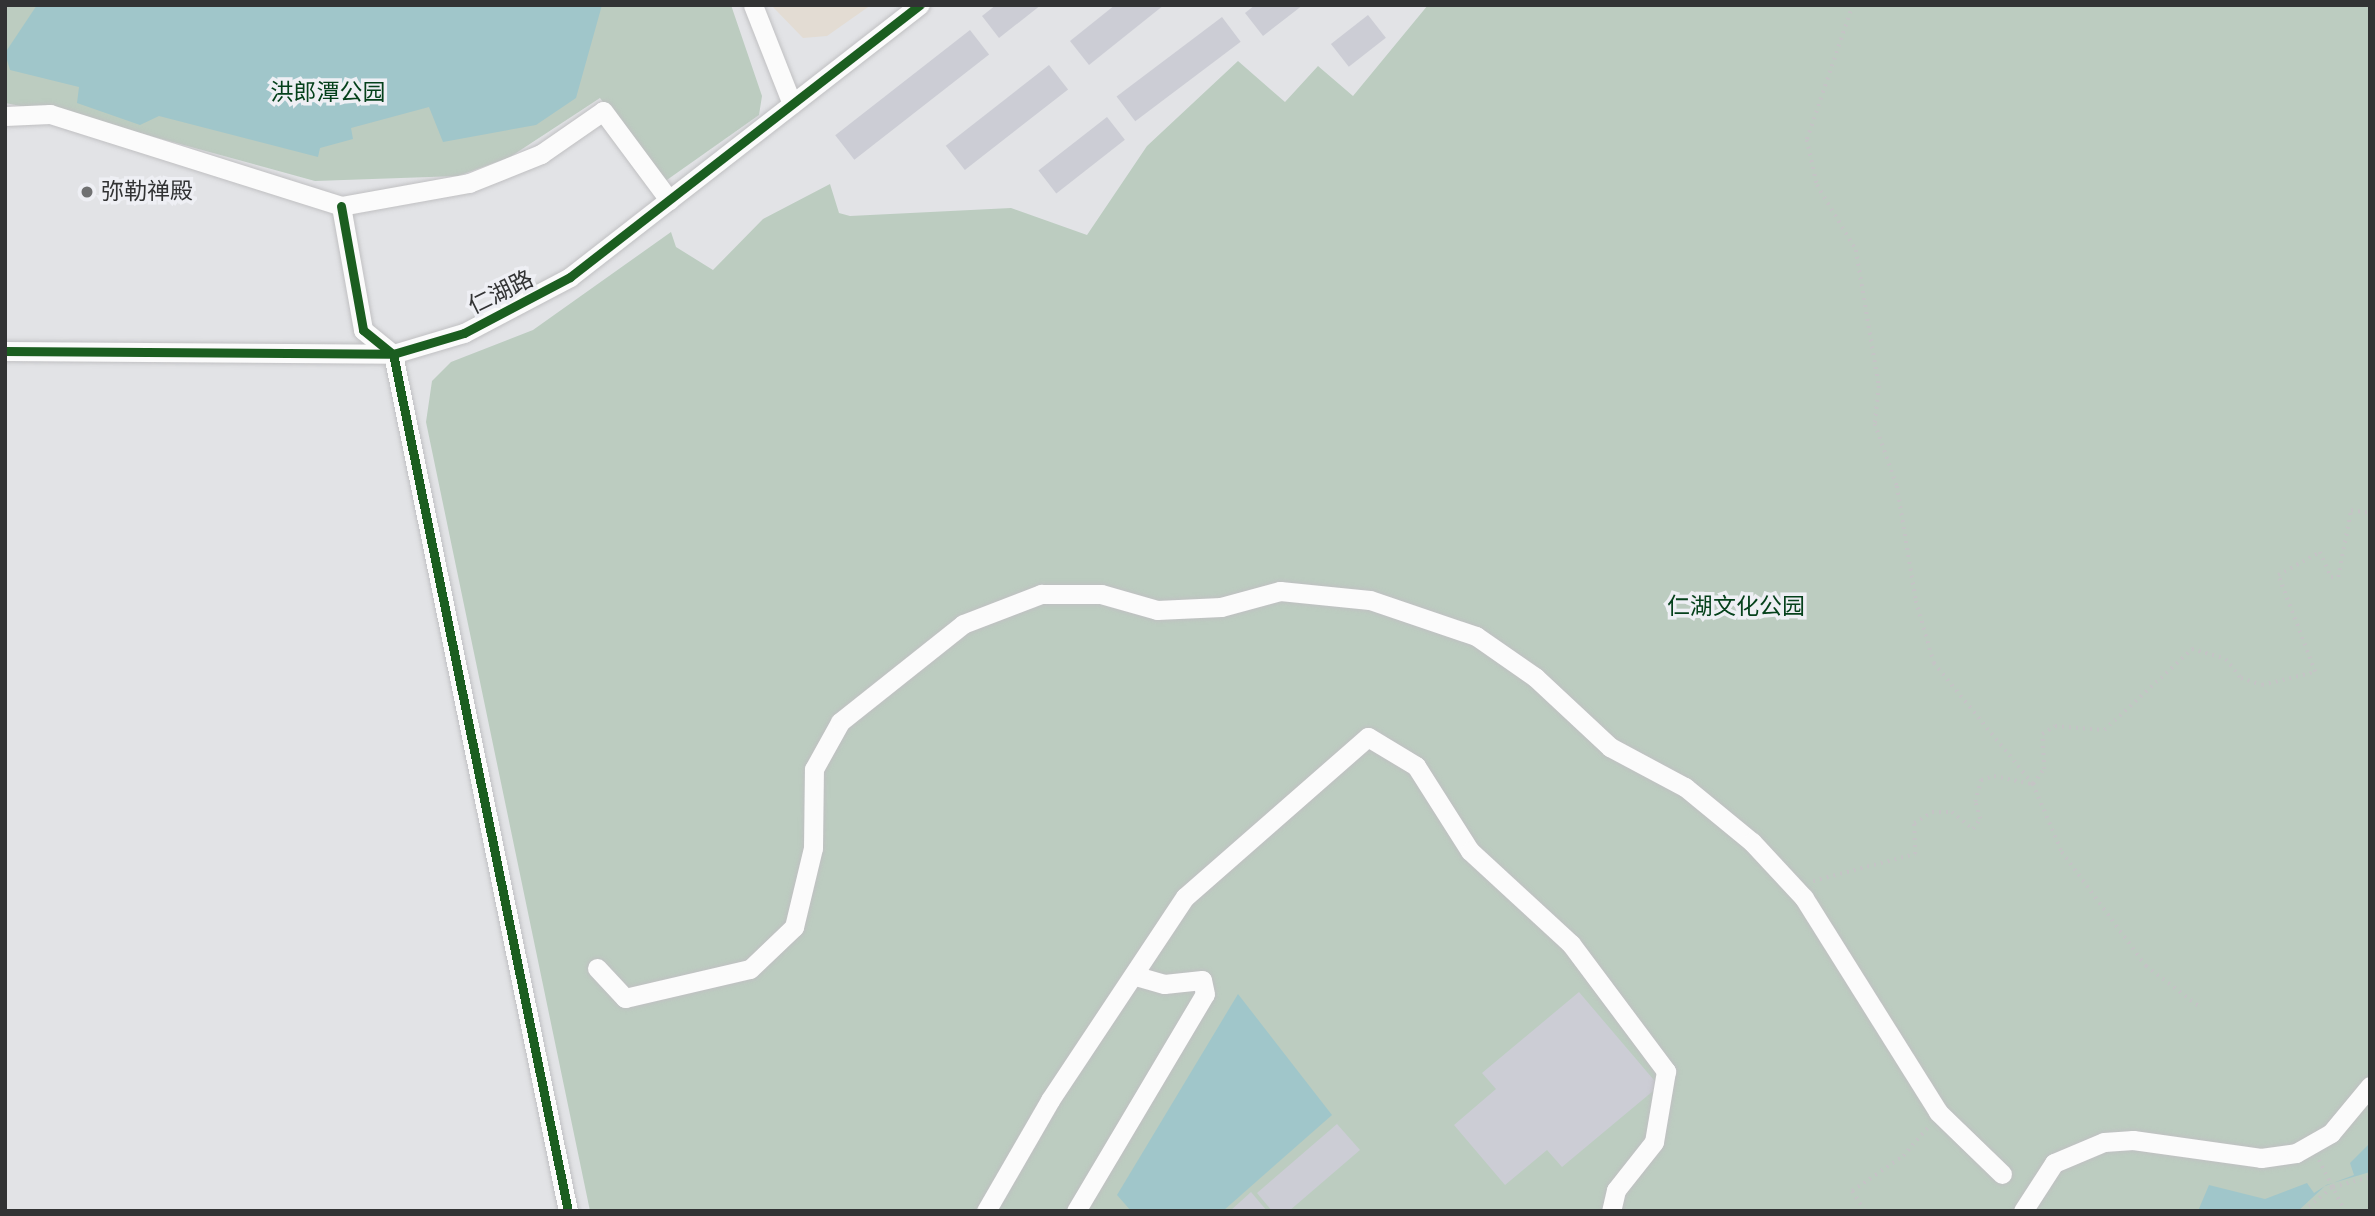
<!DOCTYPE html>
<html>
<head>
<meta charset="utf-8">
<style>
	body { margin:0 }
	#map { position:relative; width:2375px; height:1216px; overflow:hidden; background:#e2e3e6; font-family:Roboto,"Noto Sans SC",sans-serif }
	div>[style] { position:absolute }
	[style*='--x'] { left:calc(var(--x)*1px); top:calc(var(--y)*1px); width:calc(var(--w)*1px); rotate:calc(var(--a)*1deg) }
	.education>* { inset:0; background:#e3dcd3 }
	.green>* { inset:0; background:#bcccc0 }
	.water>* { inset:0; background:#a0c6ca }
	.building>* { inset:0; background:#cccdd5; transform-origin:0 0 }
	.path>* { height:3.5px; margin-top:-1.75px; transform-origin:0; background:repeating-linear-gradient(90deg,#c4c4c5 0 2px,transparent 0 7px) }
	.roads { filter:drop-shadow(0 0 2px #c0c0c2) drop-shadow(0 0 2px #c0c0c2) }
	.minor>* { height:19px; margin:-9.5px; padding:0 9.5px; transform-origin:9.5px; border-radius:9.5px; background:#fbfbfb }
	.cycleway>* { height:9px; margin:-4.5px; padding:0 4.5px; transform-origin:4.5px; border-radius:4.5px; background:#1b5e20 }
	.dots>* { width:19px; height:19px; translate:-50% -50%; box-sizing:border-box; border:4px solid #eeeff4; border-radius:50% }
	span { translate:-50% -50%; white-space:nowrap; text-align:center; line-height:1.15; -webkit-text-stroke:7px #eeeff4; paint-order:stroke }
	.park-label { font-size:23px; color:#05411b }
	.poi-label { font-size:23px; color:#323334 }
	.left { translate:0 -50%; text-align:left }
	.street-label { font-size:23px; color:#323334 }
	.frame { position:absolute; inset:0; border:7px solid #323334; pointer-events:none }
</style>
</head>
<body>
<div id="map">
	<div class="education">
		<i style="clip-path:polygon(771px 5px,871px 5px,827px 36px,803px 38px)"></i>
	</div>
	<div class="green">
		<i style="clip-path:polygon(5px 5px,731px 5px,762px 96px,759px 115px,664px 182px,600px 98px,510px 157px,458px 176px,315px 181px,85px 118px,5px 103px)"></i>
		<i style="clip-path:polygon(1428px 5px,2370px 5px,2370px 1211px,590px 1211px,426px 422px,432px 381px,451px 362px,533px 330px,671px 232px,676px 247px,713px 270px,763px 219px,830px 184px,839px 213px,850px 216px,1011px 208px,1087px 235px,1147px 146px,1238px 61px,1285px 102px,1318px 66px,1353px 96px)"></i>
	</div>
	<div class="water">
		<i style="clip-path:polygon(37px 5px,602px 5px,576px 98px,536px 125px,443px 142px,429px 107px,351px 128px,353px 139px,320px 148px,318px 157px,159px 116px,140px 125px,77px 103px,79px 87px,10px 70px,5px 53px)"></i>
		<i style="clip-path:polygon(1238px 994px,1332px 1115px,1223px 1211px,1131px 1211px,1117px 1195px)"></i>
		<i style="clip-path:polygon(2370px 1143px,2370px 1172px,2326px 1185px,2298px 1211px,2198px 1211px,2209px 1185px,2265px 1199px,2307px 1183px,2314px 1193px,2325px 1186px,2354px 1175px,2350px 1163px)"></i>
	</div>
	<div class="building">
		<i style="clip-path:polygon(996px 5px,1041px 5px,999px 38px,982px 16px)"></i>
		<i style="clip-path:polygon(1115px 5px,1164px 5px,1089px 65px,1070px 41px)"></i>
		<i style="clip-path:polygon(1255px 5px,1303px 5px,1263px 36px,1245px 13px)"></i>
		<i style="left:1368px;top:15px;width:29px;height:47px;rotate:52deg"></i>
		<i style="left:1222px;top:17px;width:31px;height:132px;rotate:53deg"></i>
		<i style="left:970px;top:30px;width:31px;height:171px;rotate:52deg"></i>
		<i style="left:1049px;top:65px;width:31px;height:131px;rotate:52deg"></i>
		<i style="left:1107px;top:117px;width:29px;height:87px;rotate:52deg"></i>
		<i style="clip-path:polygon(1579px 992px,1659px 1086px,1562px 1167px,1547px 1150px,1505px 1185px,1454px 1125px,1496px 1089px,1482px 1073px)"></i>
		<i style="clip-path:polygon(1337px 1124px,1360px 1150px,1289px 1211px,1272px 1211px,1257px 1193px)"></i>
		<i style="clip-path:polygon(1251px 1192px,1267px 1211px,1230px 1211px)"></i>
	</div>
	<div class="path">
		<i style="--x:1853;--y:5;--w:143;--a:108.8"></i>
		<i style="--x:1807;--y:140;--w:46;--a:77.5"></i>
		<i style="--x:1817;--y:185;--w:76;--a:59"></i>
		<i style="--x:1856;--y:250;--w:138;--a:80.4"></i>
		<i style="--x:1879;--y:386;--w:38;--a:96"></i>
		<i style="--x:1875;--y:424;--w:66;--a:70.5"></i>
		<i style="--x:1897;--y:486;--w:117;--a:80.6"></i>
		<i style="--x:1916;--y:601;--w:65;--a:73.8"></i>
		<i style="--x:1934;--y:663;--w:156;--a:50.7"></i>
		<i style="--x:2033;--y:784;--w:74;--a:66.9"></i>
		<i style="--x:2062;--y:852;--w:142;--a:53.6"></i>
		<i style="--x:2146;--y:966;--w:68;--a:37.2"></i>
		<i style="--x:1813;--y:881;--w:106;--a:-14.8"></i>
		<i style="--x:1915;--y:854;--w:31;--a:-92"></i>
		<i style="--x:1914;--y:823;--w:21;--a:-31"></i>
		<i style="--x:1932;--y:812;--w:20;--a:0"></i>
		<i style="--x:1952;--y:812;--w:27;--a:39"></i>
		<i style="--x:1973;--y:829;--w:12;--a:-55"></i>
		<i style="--x:1980;--y:819;--w:18;--a:-106"></i>
		<i style="--x:1975;--y:802;--w:23;--a:-75"></i>
		<i style="--x:1981;--y:780;--w:14;--a:-17"></i>
		<i style="--x:1994;--y:776;--w:40;--a:12"></i>
		<i style="--x:2033;--y:784;--w:19;--a:-54"></i>
		<i style="--x:2044;--y:769;--w:35;--a:-93"></i>
		<i style="--x:2042;--y:734;--w:15;--a:-32"></i>
		<i style="--x:2055;--y:726;--w:49;--a:4.7"></i>
		<i style="--x:2104;--y:730;--w:120;--a:-42.6"></i>
		<i style="--x:2192;--y:649;--w:35;--a:16"></i>
		<i style="--x:2226;--y:659;--w:24;--a:52"></i>
		<i style="--x:2241;--y:678;--w:22;--a:18"></i>
		<i style="--x:2262;--y:685;--w:55;--a:-13.8"></i>
		<i style="--x:2315;--y:672;--w:104;--a:-110.9"></i>
		<i style="--x:2278;--y:575;--w:48;--a:-28.7"></i>
		<i style="--x:2320;--y:552;--w:27;--a:66"></i>
		<i style="--x:2331;--y:577;--w:7;--a:0"></i>
		<i style="--x:2338;--y:577;--w:68;--a:-79"></i>
		<i style="--x:2351;--y:510;--w:19;--a:9"></i>
		<i style="--x:2319;--y:1160;--w:57;--a:63"></i>
		<i style="--x:1864;--y:1211;--w:23;--a:-121"></i>
		<i style="--x:1852;--y:1191;--w:62;--a:-34.5"></i>
		<i style="--x:1903;--y:1156;--w:38;--a:-49"></i>
		<i style="--x:2303;--y:1211;--w:38;--a:-39"></i>
		<i style="--x:2333;--y:1187;--w:38;--a:-15"></i>
	</div>
	<div class="roads">
		<div class="minor">
			<i style="--x:753;--y:5;--w:106;--a:68.5"></i>
			<i style="--x:5;--y:116;--w:45;--a:-2.5"></i>
			<i style="--x:50;--y:114;--w:305;--a:17.5"></i>
			<i style="--x:341;--y:206;--w:130;--a:-10.2"></i>
			<i style="--x:469;--y:183;--w:78;--a:-21.9"></i>
			<i style="--x:541;--y:154;--w:75;--a:-34.7"></i>
			<i style="--x:603;--y:111;--w:111;--a:53.4"></i>
			<i style="--x:341;--y:206;--w:126;--a:79.9"></i>
			<i style="--x:363;--y:330;--w:38;--a:39"></i>
			<i style="--x:393;--y:354;--w:875;--a:78.46"></i>
			<i style="--x:5;--y:351;--w:388;--a:0.4"></i>
			<i style="--x:393;--y:354;--w:74;--a:-16.5"></i>
			<i style="--x:464;--y:333;--w:120;--a:-27.8"></i>
			<i style="--x:570;--y:277;--w:443;--a:-37.9"></i>
			<i style="--x:597;--y:968;--w:41;--a:47"></i>
			<i style="--x:625;--y:998;--w:128;--a:-13.1"></i>
			<i style="--x:750;--y:969;--w:61;--a:-43.7"></i>
			<i style="--x:794;--y:927;--w:81;--a:-76.5"></i>
			<i style="--x:813;--y:848;--w:79;--a:-89.3"></i>
			<i style="--x:814;--y:769;--w:54;--a:-61"></i>
			<i style="--x:840;--y:722;--w:157;--a:-38.5"></i>
			<i style="--x:963;--y:624;--w:84;--a:-21"></i>
			<i style="--x:1041;--y:594;--w:60;--a:0"></i>
			<i style="--x:1101;--y:594;--w:58;--a:15.9"></i>
			<i style="--x:1157;--y:610;--w:64;--a:-2.7"></i>
			<i style="--x:1221;--y:607;--w:61;--a:-15.2"></i>
			<i style="--x:1280;--y:591;--w:90;--a:5.7"></i>
			<i style="--x:1370;--y:600;--w:112;--a:18.8"></i>
			<i style="--x:1476;--y:636;--w:72;--a:34.8"></i>
			<i style="--x:1535;--y:677;--w:103;--a:43"></i>
			<i style="--x:1610;--y:747;--w:85;--a:28.1"></i>
			<i style="--x:1685;--y:787;--w:87;--a:39.4"></i>
			<i style="--x:1752;--y:842;--w:76;--a:47.1"></i>
			<i style="--x:1804;--y:898;--w:252;--a:57.9"></i>
			<i style="--x:1938;--y:1112;--w:89;--a:44.1"></i>
			<i style="--x:986;--y:1211;--w:128;--a:-60"></i>
			<i style="--x:1050;--y:1100;--w:244;--a:-56.4"></i>
			<i style="--x:1185;--y:897;--w:243;--a:-41.2"></i>
			<i style="--x:1368;--y:737;--w:56;--a:31.1"></i>
			<i style="--x:1416;--y:766;--w:101;--a:57.6"></i>
			<i style="--x:1470;--y:851;--w:137;--a:42.6"></i>
			<i style="--x:1571;--y:944;--w:159;--a:53.2"></i>
			<i style="--x:1666;--y:1071;--w:72;--a:99.6"></i>
			<i style="--x:1654;--y:1142;--w:61;--a:128.4"></i>
			<i style="--x:1616;--y:1190;--w:22;--a:103"></i>
			<i style="--x:1076;--y:1211;--w:252;--a:-59.3"></i>
			<i style="--x:1205;--y:994;--w:14;--a:-102"></i>
			<i style="--x:1202;--y:980;--w:38;--a:174"></i>
			<i style="--x:1164;--y:984;--w:29;--a:-164"></i>
			<i style="--x:2023;--y:1211;--w:57;--a:-57.1"></i>
			<i style="--x:2054;--y:1163;--w:54;--a:-22.8"></i>
			<i style="--x:2104;--y:1142;--w:29;--a:-4"></i>
			<i style="--x:2133;--y:1140;--w:129;--a:8"></i>
			<i style="--x:2261;--y:1158;--w:35;--a:-8"></i>
			<i style="--x:2296;--y:1153;--w:40;--a:-29.7"></i>
			<i style="--x:2331;--y:1133;--w:61;--a:-50.3"></i>
		</div>
	</div>
	<div class="cycleway">
		<i style="--x:341;--y:206;--w:126;--a:79.9"></i>
		<i style="--x:363;--y:330;--w:38;--a:39"></i>
		<i style="--x:393;--y:354;--w:875;--a:78.46"></i>
		<i style="--x:5;--y:351;--w:388;--a:0.4"></i>
		<i style="--x:393;--y:354;--w:74;--a:-16.5"></i>
		<i style="--x:464;--y:333;--w:120;--a:-27.8"></i>
		<i style="--x:570;--y:277;--w:443;--a:-37.9"></i>
	</div>
	<div class="dots">
		<i style="left:87px;top:192px;background:#707172"></i>
	</div>
	<div class="park-label">
		<span style="left:328px;top:93px">洪郎潭公园</span>
		<span style="left:1736px;top:607px">仁湖文化公园</span>
	</div>
	<div class="poi-label">
		<span class="left" style="left:101px;top:192px">弥勒禅殿</span>
	</div>
	<div class="street-label">
		<span style="left:501px;top:293px;rotate:-26deg">仁湖路</span>
	</div>
	<div class="frame"></div>
</div>
</body>
</html>
